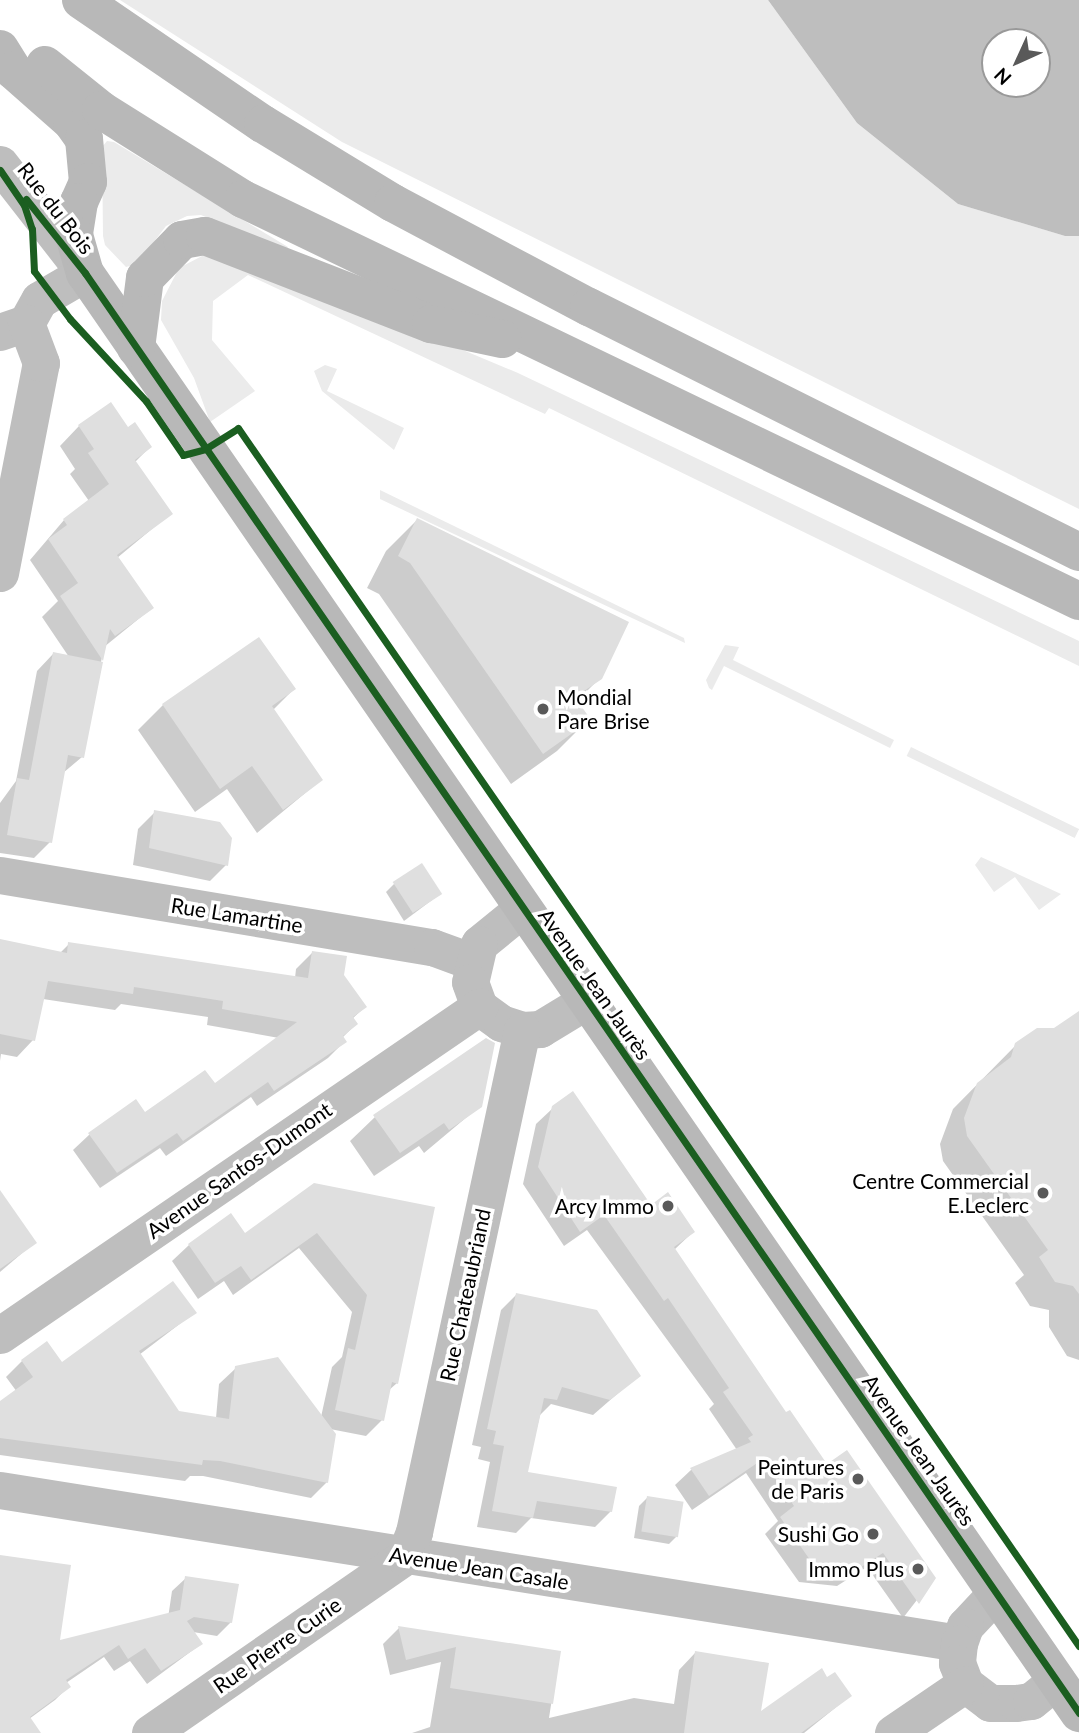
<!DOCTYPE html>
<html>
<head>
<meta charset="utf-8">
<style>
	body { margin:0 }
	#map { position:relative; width:1079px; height:1733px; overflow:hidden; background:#fff; font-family:Lato,sans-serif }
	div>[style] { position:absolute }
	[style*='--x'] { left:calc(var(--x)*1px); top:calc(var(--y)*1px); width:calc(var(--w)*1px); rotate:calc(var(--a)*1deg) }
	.green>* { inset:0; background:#ebebeb; transform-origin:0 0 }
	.water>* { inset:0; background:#bebebe }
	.shadow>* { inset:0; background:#0003 }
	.building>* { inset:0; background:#dfdfdf; transform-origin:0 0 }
	.street>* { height:37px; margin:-18.5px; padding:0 18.5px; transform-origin:18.5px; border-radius:18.5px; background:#bebebe }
	.secondary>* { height:38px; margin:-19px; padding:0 19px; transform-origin:19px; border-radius:19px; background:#b8b8b8 }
	.cycleway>* { height:7px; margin:-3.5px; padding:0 3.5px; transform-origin:3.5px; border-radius:3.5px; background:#1b5e20 }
	.dots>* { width:19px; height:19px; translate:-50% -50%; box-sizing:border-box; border:4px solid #fff; border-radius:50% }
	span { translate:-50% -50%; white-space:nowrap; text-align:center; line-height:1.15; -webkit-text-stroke:7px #fff; paint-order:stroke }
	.street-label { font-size:21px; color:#000 }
	.poi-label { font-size:21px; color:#000 }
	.left { translate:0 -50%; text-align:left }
	.right { translate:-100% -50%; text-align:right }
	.north { position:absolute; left:981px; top:28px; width:70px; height:70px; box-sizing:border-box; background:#fff; border:2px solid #999; border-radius:50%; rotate:225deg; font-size:19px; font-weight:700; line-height:28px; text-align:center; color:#000 }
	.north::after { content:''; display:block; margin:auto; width:24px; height:32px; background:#595959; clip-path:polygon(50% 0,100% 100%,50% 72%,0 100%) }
</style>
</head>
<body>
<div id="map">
	<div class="green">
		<i style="clip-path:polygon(120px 0,768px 0,857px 123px,958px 204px,1065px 236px,1079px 236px,1079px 509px,342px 142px)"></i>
		<i style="clip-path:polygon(107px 141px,114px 142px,288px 247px,285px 251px,201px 215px,187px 216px,166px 226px,137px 264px,126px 267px,105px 245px,103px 236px,102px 147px)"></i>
		<i style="clip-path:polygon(220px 255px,277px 272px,518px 373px,1079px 641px,1079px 666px,549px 408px,545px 414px,248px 275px,213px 301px,212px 340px,255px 391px,210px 422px,194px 378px,161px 320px,162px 301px,179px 268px,202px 256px)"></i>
		<i style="clip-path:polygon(325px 365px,337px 369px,327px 391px,404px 428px,394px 450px,322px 391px,314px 371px)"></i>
		<i style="clip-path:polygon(380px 490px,684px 638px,685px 643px,380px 499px)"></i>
		<i style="clip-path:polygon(725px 645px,739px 647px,733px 660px,894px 740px,890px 748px,724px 666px,712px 690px,709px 688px,706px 680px)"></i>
		<i style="left:911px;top:747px;width:187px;height:10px;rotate:26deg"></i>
		<i style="clip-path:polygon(981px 857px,1061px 894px,1039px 910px,1015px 877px,994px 892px,975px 865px)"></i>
	</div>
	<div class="water">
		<i style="clip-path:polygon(evenodd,768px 0,1079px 0,1079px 236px,1065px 236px,958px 204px,857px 123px,768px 0,995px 42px,1037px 42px,1037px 84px,995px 84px,995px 42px)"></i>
	</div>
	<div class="shadow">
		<i style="clip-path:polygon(79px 426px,127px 429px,150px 447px,135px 462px,170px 514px,117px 558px,152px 608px,104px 647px,82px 757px,63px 773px,50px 842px,34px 858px,0 853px,0 803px,16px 781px,37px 671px,53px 654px,69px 657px,42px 617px,58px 601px,30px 560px,64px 520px,89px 501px,70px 474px,75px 469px,60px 446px)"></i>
		<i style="clip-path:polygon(417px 520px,600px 678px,576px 702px,588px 720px,557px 751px,511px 784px,379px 594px,367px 588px,386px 551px)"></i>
		<i style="clip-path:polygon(258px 639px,294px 689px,273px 710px,321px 780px,257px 833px,227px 789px,195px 812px,138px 730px,163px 705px)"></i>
		<i style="clip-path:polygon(155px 812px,226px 865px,210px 881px,133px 865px,138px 829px)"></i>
		<i style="clip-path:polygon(394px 884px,440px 894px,404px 921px,386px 892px)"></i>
		<i style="clip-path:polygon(0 941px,60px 953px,69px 944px,295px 978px,296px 969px,312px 953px,342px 976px,365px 1007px,352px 1019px,356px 1024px,342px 1038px,345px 1041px,328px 1058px,257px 1106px,251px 1097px,166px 1156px,160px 1148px,100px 1188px,73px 1150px,90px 1134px,214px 1086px,279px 1038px,207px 1025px,208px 1017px,121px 1004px,115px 1010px,43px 999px,33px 1040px,17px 1057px,1px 1054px,0 1061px)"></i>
		<i style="clip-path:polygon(1079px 1013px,1079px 1360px,1067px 1356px,1049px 1327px,1049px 1310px,1030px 1306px,1015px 1283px,1024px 1275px,943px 1161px,940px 1144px,953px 1109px,1017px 1044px,1055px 1030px)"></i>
		<i style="clip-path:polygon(480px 1106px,424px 1153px,419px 1146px,374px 1176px,350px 1141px,375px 1117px)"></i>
		<i style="clip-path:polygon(553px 1108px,650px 1207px,693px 1232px,674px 1250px,786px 1415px,826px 1466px,934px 1578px,903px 1618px,867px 1567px,837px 1586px,799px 1582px,765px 1534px,778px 1521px,746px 1473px,692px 1510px,675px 1485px,691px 1470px,737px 1450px,709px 1409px,714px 1404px,587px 1230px,564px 1246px,523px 1184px,536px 1124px)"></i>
		<i style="clip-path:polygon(0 1208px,34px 1243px,0 1272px)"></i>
		<i style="clip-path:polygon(433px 1208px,397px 1383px,388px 1391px,382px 1420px,366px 1436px,330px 1429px,327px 1482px,311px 1498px,203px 1476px,190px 1476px,185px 1481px,0 1455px,0 1406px,17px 1392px,6px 1377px,22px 1361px,47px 1343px,61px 1365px,194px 1313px,139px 1355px,178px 1412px,216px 1418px,219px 1384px,236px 1368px,321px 1417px,332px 1367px,342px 1357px,352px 1312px,299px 1248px,233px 1295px,224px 1281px,198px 1299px,172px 1261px,189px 1245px)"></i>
		<i style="clip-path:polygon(517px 1294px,639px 1375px,593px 1415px,551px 1404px,540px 1415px,526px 1473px,611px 1511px,595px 1527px,531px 1518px,516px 1533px,477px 1527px,490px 1462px,478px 1459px,481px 1447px,472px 1445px,501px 1310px)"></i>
		<i style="clip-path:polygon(647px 1498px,677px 1536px,669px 1544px,634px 1538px,639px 1506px)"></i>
		<i style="clip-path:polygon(186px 1578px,231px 1622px,217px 1636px,193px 1632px,201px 1644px,147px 1684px,130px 1661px,114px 1671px,104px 1657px,66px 1683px,68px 1687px,55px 1700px,29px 1719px,39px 1733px,0 1733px,0 1656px,168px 1618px,172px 1591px)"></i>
		<i style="clip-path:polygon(399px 1628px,559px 1653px,549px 1718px,634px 1698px,674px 1704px,679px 1670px,695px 1653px,759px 1715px,827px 1679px,850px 1696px,804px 1733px,412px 1733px,430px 1727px,441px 1662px,390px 1675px,383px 1644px)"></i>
	</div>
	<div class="building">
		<i style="clip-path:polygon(111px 402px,128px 427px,135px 422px,152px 447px,135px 460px,173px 514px,117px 555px,154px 608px,115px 636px,110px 629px,103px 661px,60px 596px,78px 583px,48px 539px,67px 525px,63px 519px,109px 484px,88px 453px,94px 449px,78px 425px)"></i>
		<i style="clip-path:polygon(417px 518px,629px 622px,602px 679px,575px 697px,591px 720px,543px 754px,410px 563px,398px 556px)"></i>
		<i style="clip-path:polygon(259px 637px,296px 689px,272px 706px,323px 780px,283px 810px,252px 766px,220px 789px,162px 704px)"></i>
		<i style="clip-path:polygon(53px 652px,103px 662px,84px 758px,68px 755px,52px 843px,7px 835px,17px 778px,29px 780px)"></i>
		<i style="clip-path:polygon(154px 810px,220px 822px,232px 838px,228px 866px,149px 848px)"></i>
		<i style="left:422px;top:863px;width:37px;height:35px;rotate:57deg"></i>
		<i style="clip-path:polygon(0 939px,67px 953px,68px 942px,308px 978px,312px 951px,347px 956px,344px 975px,367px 1007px,353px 1017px,358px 1024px,343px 1036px,347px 1042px,274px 1091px,268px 1082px,183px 1141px,177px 1133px,117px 1173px,88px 1133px,136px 1099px,145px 1112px,205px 1070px,215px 1083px,297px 1022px,222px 1009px,223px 1001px,134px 987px,133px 994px,48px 981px,35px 1041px,0 1034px)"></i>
		<i style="clip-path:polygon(1079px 1011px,1079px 1294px,1073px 1286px,1055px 1282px,1039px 1257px,1048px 1250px,967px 1136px,964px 1118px,977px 1083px,1011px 1057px,1015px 1043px,1037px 1028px,1054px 1028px)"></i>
		<i style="clip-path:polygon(486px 1038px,495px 1043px,482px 1107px,449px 1130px,444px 1123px,400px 1153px,373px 1115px)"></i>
		<i style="clip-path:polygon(573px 1091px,651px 1205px,668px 1192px,695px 1232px,674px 1247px,786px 1412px,790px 1410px,827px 1464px,847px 1450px,936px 1578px,919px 1604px,883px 1553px,855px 1571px,815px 1567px,780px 1517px,794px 1506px,763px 1459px,709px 1496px,690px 1468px,751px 1442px,748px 1438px,753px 1435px,723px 1392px,729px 1388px,668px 1298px,664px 1301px,604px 1215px,580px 1232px,538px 1167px,552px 1106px)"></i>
		<i style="clip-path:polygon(314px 1183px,435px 1207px,398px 1384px,392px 1382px,384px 1421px,335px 1410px,348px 1348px,355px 1350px,367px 1295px,317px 1233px,251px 1280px,241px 1266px,215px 1283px,188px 1244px,231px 1213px,245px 1233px)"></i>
		<i style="clip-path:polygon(0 1190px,37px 1243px,0 1269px)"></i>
		<i style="clip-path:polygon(173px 1281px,197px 1313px,139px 1351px,179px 1411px,229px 1419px,235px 1366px,278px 1357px,336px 1434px,328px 1483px,220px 1461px,203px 1460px,202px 1465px,0 1438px,0 1401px,33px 1377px,21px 1360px,47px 1341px,62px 1362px)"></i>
		<i style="clip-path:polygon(516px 1293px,597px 1310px,641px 1376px,610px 1400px,562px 1387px,557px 1400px,544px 1398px,528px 1472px,617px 1487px,612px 1512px,537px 1501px,533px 1518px,492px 1511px,504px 1446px,493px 1444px,496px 1431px,487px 1429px)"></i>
		<i style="left:647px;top:1496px;width:37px;height:36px;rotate:9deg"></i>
		<i style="clip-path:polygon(0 1555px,71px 1565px,60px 1640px,180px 1610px,185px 1576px,239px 1584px,232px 1623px,194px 1617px,187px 1621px,203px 1644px,161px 1671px,145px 1648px,128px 1659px,119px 1645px,66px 1680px,71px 1687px,30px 1717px,41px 1733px,0 1733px)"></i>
		<i style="clip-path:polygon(398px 1626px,561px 1651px,553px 1704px,450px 1688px,456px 1647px,406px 1660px)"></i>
		<i style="clip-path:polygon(695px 1651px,769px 1663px,761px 1711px,822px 1668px,827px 1677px,835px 1672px,852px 1696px,801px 1733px,684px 1733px)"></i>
	</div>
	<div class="street">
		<i style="--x:0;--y:164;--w:138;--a:52.1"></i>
		<i style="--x:85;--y:273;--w:53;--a:149.6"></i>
		<i style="--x:39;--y:300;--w:26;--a:119"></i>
		<i style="--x:26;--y:323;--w:28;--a:161"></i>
		<i style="--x:0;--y:573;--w:214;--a:-79"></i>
		<i style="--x:41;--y:363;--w:43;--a:-110.6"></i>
		<i style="--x:0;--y:875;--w:438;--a:9.5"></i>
		<i style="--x:432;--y:947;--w:44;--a:20.1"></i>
		<i style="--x:522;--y:909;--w:55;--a:140.9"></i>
		<i style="--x:479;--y:944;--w:39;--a:103"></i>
		<i style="--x:470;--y:982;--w:27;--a:70"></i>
		<i style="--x:479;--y:1007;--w:27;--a:36"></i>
		<i style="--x:501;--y:1023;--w:22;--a:18"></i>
		<i style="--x:522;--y:1030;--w:18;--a:-3"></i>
		<i style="--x:540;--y:1029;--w:54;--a:-31.3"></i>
		<i style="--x:0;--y:1335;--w:581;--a:-34.4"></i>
		<i style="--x:0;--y:1490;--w:971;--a:9.06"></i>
		<i style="--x:996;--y:1593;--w:45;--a:133.2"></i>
		<i style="--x:965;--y:1626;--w:18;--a:109"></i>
		<i style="--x:959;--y:1643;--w:20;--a:96"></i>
		<i style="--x:957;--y:1663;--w:22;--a:69"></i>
		<i style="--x:965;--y:1684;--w:31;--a:37"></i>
		<i style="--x:990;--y:1703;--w:26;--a:0"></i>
		<i style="--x:1016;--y:1703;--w:15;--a:-8"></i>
		<i style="--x:1031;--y:1701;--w:33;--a:-39"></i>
		<i style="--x:150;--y:1733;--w:309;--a:-34.7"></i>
		<i style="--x:404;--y:1557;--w:27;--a:-68"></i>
		<i style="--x:414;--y:1532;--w:513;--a:-77.86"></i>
		<i style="--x:893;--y:1733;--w:87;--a:-34.2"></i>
	</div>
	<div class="secondary">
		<i style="--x:81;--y:0;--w:220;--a:34.3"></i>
		<i style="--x:263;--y:124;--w:152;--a:31.3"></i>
		<i style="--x:393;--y:203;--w:222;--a:28"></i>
		<i style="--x:589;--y:307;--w:548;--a:26.57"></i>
		<i style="--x:0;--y:49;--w:25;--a:58"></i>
		<i style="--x:13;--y:70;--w:79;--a:41.4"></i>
		<i style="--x:72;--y:122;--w:21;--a:55"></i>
		<i style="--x:84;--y:139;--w:43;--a:84.7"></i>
		<i style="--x:88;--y:182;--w:22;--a:114"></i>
		<i style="--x:79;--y:202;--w:33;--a:99"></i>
		<i style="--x:74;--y:235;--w:40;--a:74"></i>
		<i style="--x:85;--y:273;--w:1750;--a:55.38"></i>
		<i style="--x:45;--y:65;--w:72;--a:38.8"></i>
		<i style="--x:101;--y:110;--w:168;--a:32.1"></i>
		<i style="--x:243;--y:199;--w:928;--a:25.68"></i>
		<i style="--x:136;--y:348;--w:71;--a:-82.7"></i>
		<i style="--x:145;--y:278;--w:53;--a:-45.8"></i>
		<i style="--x:182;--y:240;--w:23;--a:-10"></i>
		<i style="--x:205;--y:236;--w:243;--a:21.3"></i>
		<i style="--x:431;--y:324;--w:73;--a:11.9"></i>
	</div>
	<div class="cycleway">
		<i style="--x:0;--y:170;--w:42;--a:55.6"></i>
		<i style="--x:24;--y:205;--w:25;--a:72"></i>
		<i style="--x:32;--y:229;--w:42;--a:87.3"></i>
		<i style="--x:34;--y:271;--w:60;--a:53.1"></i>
		<i style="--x:70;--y:319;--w:112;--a:47.2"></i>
		<i style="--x:146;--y:401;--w:65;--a:55.6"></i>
		<i style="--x:183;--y:455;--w:23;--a:-15"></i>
		<i style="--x:205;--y:449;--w:39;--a:-32"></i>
		<i style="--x:238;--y:428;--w:1480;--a:55.38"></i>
		<i style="--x:26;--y:199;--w:95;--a:51.4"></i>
		<i style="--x:85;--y:273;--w:1750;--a:55.38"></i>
	</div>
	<div class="dots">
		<i style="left:543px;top:709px;background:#595959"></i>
		<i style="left:1043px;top:1193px;background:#595959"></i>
		<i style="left:668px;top:1206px;background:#595959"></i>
		<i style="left:858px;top:1479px;background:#595959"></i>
		<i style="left:873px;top:1534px;background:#595959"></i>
		<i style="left:918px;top:1569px;background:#595959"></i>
	</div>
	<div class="street-label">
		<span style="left:56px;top:208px;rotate:52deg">Rue du Bois</span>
		<span style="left:237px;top:915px;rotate:9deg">Rue Lamartine</span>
		<span style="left:595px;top:984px;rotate:55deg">Avenue Jean Jaurès</span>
		<span style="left:239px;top:1170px;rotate:-35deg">Avenue Santos-Dumont</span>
		<span style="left:465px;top:1295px;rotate:-78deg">Rue Chateaubriand</span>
		<span style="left:919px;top:1450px;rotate:55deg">Avenue Jean Jaurès</span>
		<span style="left:479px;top:1568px;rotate:9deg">Avenue Jean Casale</span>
		<span style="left:277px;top:1645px;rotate:-35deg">Rue Pierre Curie</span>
	</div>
	<div class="poi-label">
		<span class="left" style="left:557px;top:709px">Mondial<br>Pare Brise</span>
		<span class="right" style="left:1029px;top:1193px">Centre Commercial<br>E.Leclerc</span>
		<span class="right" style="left:654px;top:1206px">Arcy Immo</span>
		<span class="right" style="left:844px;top:1479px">Peintures<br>de Paris</span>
		<span class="right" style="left:859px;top:1534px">Sushi Go</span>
		<span class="right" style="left:904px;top:1569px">Immo Plus</span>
	</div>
	<div class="north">N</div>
</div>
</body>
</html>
